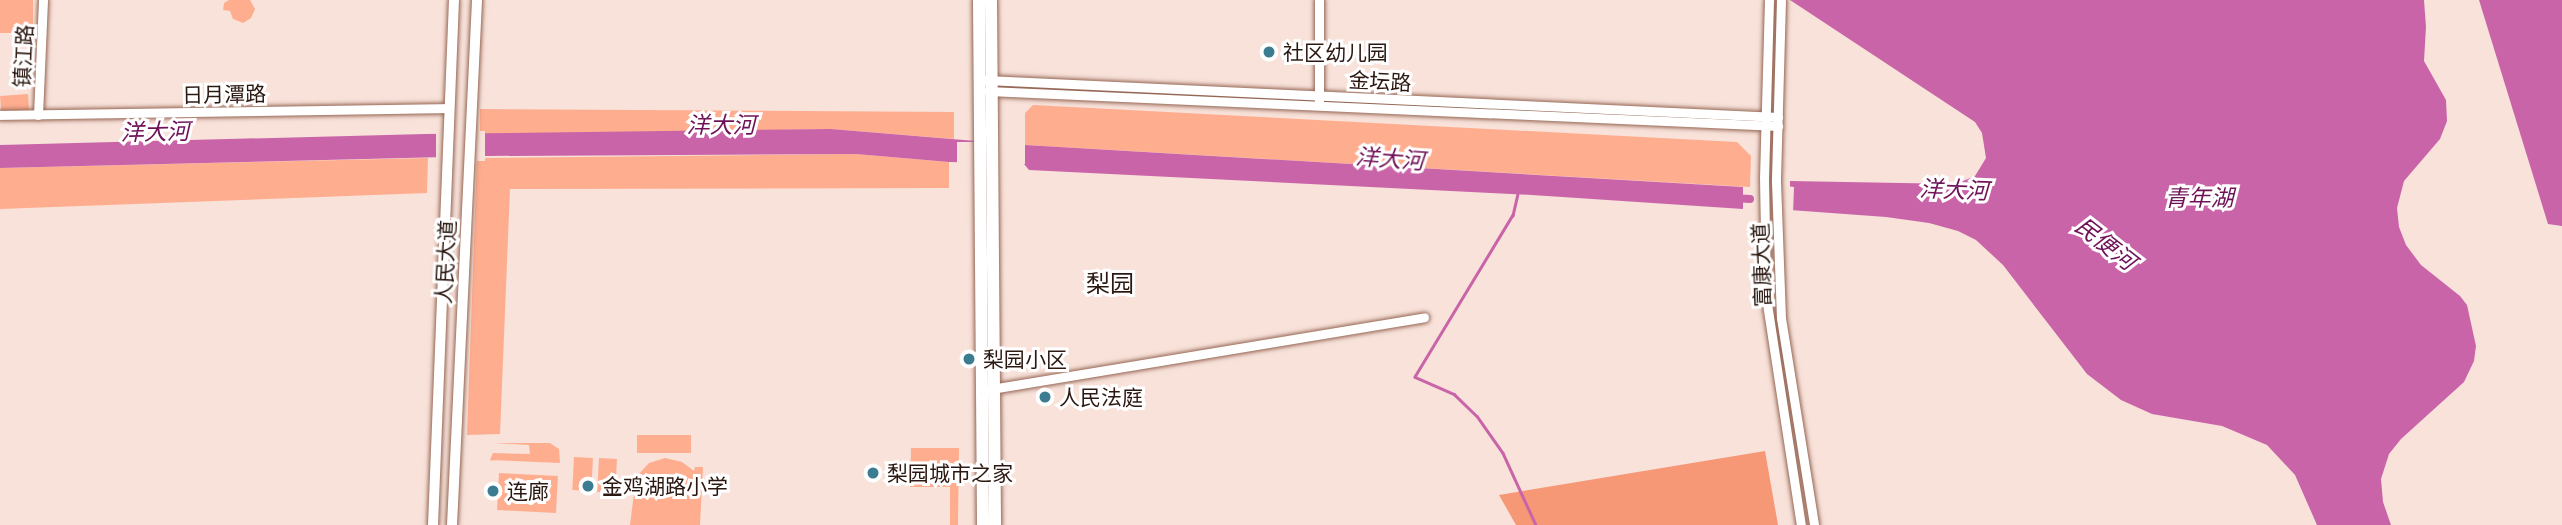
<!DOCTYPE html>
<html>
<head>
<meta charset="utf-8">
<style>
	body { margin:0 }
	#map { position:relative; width:2562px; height:525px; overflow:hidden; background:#f8e2da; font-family:"IBM Plex Sans","Noto Sans SC",sans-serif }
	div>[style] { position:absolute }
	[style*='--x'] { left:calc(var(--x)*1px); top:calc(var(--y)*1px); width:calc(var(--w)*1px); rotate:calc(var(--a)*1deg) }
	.green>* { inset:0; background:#fead8f; transform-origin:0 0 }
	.forest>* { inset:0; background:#f69876 }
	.water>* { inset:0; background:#c964a9 }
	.pier>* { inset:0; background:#f8e2da; transform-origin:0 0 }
	.stream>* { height:2.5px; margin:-1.25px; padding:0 1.25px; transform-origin:1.25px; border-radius:1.25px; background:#c964a9 }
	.canal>* { height:8px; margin:-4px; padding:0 4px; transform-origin:4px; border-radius:4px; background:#c964a9 }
	.roads { filter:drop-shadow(0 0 2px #956654) drop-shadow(0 0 2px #956654) }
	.minor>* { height:9px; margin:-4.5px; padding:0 4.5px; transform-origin:4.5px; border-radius:4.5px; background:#fff }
	.major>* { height:10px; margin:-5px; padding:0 5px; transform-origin:5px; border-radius:5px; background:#fff }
	.highway>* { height:12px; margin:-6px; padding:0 6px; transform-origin:6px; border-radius:6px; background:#fff }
	.dots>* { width:19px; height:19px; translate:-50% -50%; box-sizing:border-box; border:4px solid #fff; border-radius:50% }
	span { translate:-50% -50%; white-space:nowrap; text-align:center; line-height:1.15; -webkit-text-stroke:6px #fff; paint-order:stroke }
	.poi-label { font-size:21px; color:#2b1811 }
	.left { translate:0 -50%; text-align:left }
	.street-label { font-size:21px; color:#2b1811 }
	.water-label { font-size:23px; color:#6f1157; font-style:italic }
	.quarter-label { font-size:24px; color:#2b1811 }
</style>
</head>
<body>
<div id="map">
	<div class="green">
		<i style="left:0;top:0;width:33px;height:33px"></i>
		<i style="clip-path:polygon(229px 0,250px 0,255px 9px,251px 18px,243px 23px,233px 19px,230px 11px,223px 10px,224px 3px)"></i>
		<i style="left:28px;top:94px;width:16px;height:28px;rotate:86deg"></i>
		<i style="clip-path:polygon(1033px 105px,1737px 142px,1751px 156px,1750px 187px,1025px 145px,1025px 113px)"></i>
		<i style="clip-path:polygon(480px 109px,954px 112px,954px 139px,831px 129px,480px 135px)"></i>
		<i style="clip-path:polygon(856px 154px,949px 162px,949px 188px,510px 189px,500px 434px,467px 435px,477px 158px)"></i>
		<i style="clip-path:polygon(428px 158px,427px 193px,0 209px,0 168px)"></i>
		<i style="left:691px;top:435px;width:18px;height:54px;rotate:90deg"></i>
		<i style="clip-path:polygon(493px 443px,550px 443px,559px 449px,560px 463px,490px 460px,487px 467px,493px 453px,530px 454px,529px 445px)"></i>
		<i style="clip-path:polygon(911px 448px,959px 448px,958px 525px,950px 525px,950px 487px,910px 487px)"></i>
		<i style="left:574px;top:457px;width:19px;height:33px;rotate:3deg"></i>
		<i style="left:599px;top:458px;width:18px;height:34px;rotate:3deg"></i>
		<i style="clip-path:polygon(665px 458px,682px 462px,694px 471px,695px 467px,703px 467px,700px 525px,630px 525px,636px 477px,649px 463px)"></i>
		<i style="left:499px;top:473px;width:59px;height:37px;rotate:3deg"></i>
	</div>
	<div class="forest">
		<i style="clip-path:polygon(1765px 451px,1778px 525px,1516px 525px,1499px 495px)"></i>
	</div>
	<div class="water">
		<i style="clip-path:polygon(1790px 0,2424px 0,2426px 27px,2424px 61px,2446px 100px,2447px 121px,2440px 139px,2404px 181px,2397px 208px,2399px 227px,2406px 245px,2421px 265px,2460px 296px,2467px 305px,2476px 346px,2474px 361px,2464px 382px,2401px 439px,2389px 454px,2381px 479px,2383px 502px,2391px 525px,2317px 525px,2295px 475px,2267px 445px,2222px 426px,2152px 414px,2121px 400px,2087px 374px,2003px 265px,1976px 240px,1958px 231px,1929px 223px,1886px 217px,1790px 210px,1790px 181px,1956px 184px,1975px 176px,1986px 158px,1982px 133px,1975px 122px)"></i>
		<i style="clip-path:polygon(2479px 0,2562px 0,2562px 226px,2548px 224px)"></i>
		<i style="clip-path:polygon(831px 129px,1025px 145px,1743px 187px,1743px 209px,1532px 195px,1029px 170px,1024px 164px,949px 162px,856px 154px,485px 156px,0 168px,0 145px,425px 134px)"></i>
	</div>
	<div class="pier">
		<i style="left:436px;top:131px;width:49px;height:30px"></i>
		<i style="left:957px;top:142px;width:68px;height:22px"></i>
		<i style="clip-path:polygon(1786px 186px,1794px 187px,1793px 214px,1786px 211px)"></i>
	</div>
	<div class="stream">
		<i style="--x:1518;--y:194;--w:22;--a:103"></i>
		<i style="--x:1513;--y:215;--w:189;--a:121.2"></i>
		<i style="--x:1415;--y:377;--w:43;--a:23.6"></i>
		<i style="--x:1454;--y:394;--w:32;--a:44"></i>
		<i style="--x:1477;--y:416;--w:45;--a:54.9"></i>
		<i style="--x:1503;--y:453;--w:79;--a:65.4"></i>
	</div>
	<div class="canal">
		<i style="--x:1732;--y:198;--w:18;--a:3"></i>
	</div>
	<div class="roads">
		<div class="minor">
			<i style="--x:1769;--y:0;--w:177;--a:91.6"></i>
			<i style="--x:1764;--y:177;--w:120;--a:89"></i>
			<i style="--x:1766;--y:297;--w:231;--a:81.3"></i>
			<i style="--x:1781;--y:0;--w:182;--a:91.6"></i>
			<i style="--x:1776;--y:182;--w:136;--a:87.9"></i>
			<i style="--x:1781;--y:318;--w:210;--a:80.9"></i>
			<i style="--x:986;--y:80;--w:793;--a:2.67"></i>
			<i style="--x:988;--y:91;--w:791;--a:2.54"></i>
			<i style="--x:1319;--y:101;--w:101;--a:-90"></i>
			<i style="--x:0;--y:115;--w:449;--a:-0.9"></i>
			<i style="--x:38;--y:115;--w:115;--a:-87.5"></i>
			<i style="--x:991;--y:389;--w:439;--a:-9.4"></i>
		</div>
		<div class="major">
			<i style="--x:433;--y:525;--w:525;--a:-87.71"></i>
			<i style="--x:452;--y:525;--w:526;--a:-87.27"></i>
		</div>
		<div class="highway">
			<i style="--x:979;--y:0;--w:525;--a:89.56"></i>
			<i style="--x:991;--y:0;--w:525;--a:89.56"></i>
		</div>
	</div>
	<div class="dots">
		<i style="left:1269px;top:52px;background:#3c7c90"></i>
		<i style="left:969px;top:359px;background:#3c7c90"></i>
		<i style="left:1045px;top:397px;background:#3c7c90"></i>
		<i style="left:873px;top:473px;background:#3c7c90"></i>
		<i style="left:588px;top:486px;background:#3c7c90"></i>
		<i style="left:493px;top:491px;background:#3c7c90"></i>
	</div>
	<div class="poi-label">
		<span class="left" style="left:1283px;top:52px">社区幼儿园</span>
		<span class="left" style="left:983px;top:359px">梨园小区</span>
		<span class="left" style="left:1059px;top:397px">人民法庭</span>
		<span class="left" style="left:887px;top:473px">梨园城市之家</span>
		<span class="left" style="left:602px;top:486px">金鸡湖路小学</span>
		<span class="left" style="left:507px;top:491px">连廊</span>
	</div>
	<div class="street-label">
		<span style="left:23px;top:56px;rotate:-87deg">镇江路</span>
		<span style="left:1380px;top:81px;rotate:3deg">金坛路</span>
		<span style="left:224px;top:94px;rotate:-1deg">日月潭路</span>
		<span style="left:445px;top:262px;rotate:-87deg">人民大道</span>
		<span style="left:1761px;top:265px;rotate:-92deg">富康大道</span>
	</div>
	<div class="water-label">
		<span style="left:721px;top:124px">洋大河</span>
		<span style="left:155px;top:131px;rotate:-1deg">洋大河</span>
		<span style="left:1390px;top:158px;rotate:4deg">洋大河</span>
		<span style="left:1954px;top:189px;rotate:2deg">洋大河</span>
		<span style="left:2199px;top:197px">青年湖</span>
		<span style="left:2106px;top:243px;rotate:38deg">民便河</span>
	</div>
	<div class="quarter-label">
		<span style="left:1110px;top:284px">梨园</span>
	</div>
</div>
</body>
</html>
